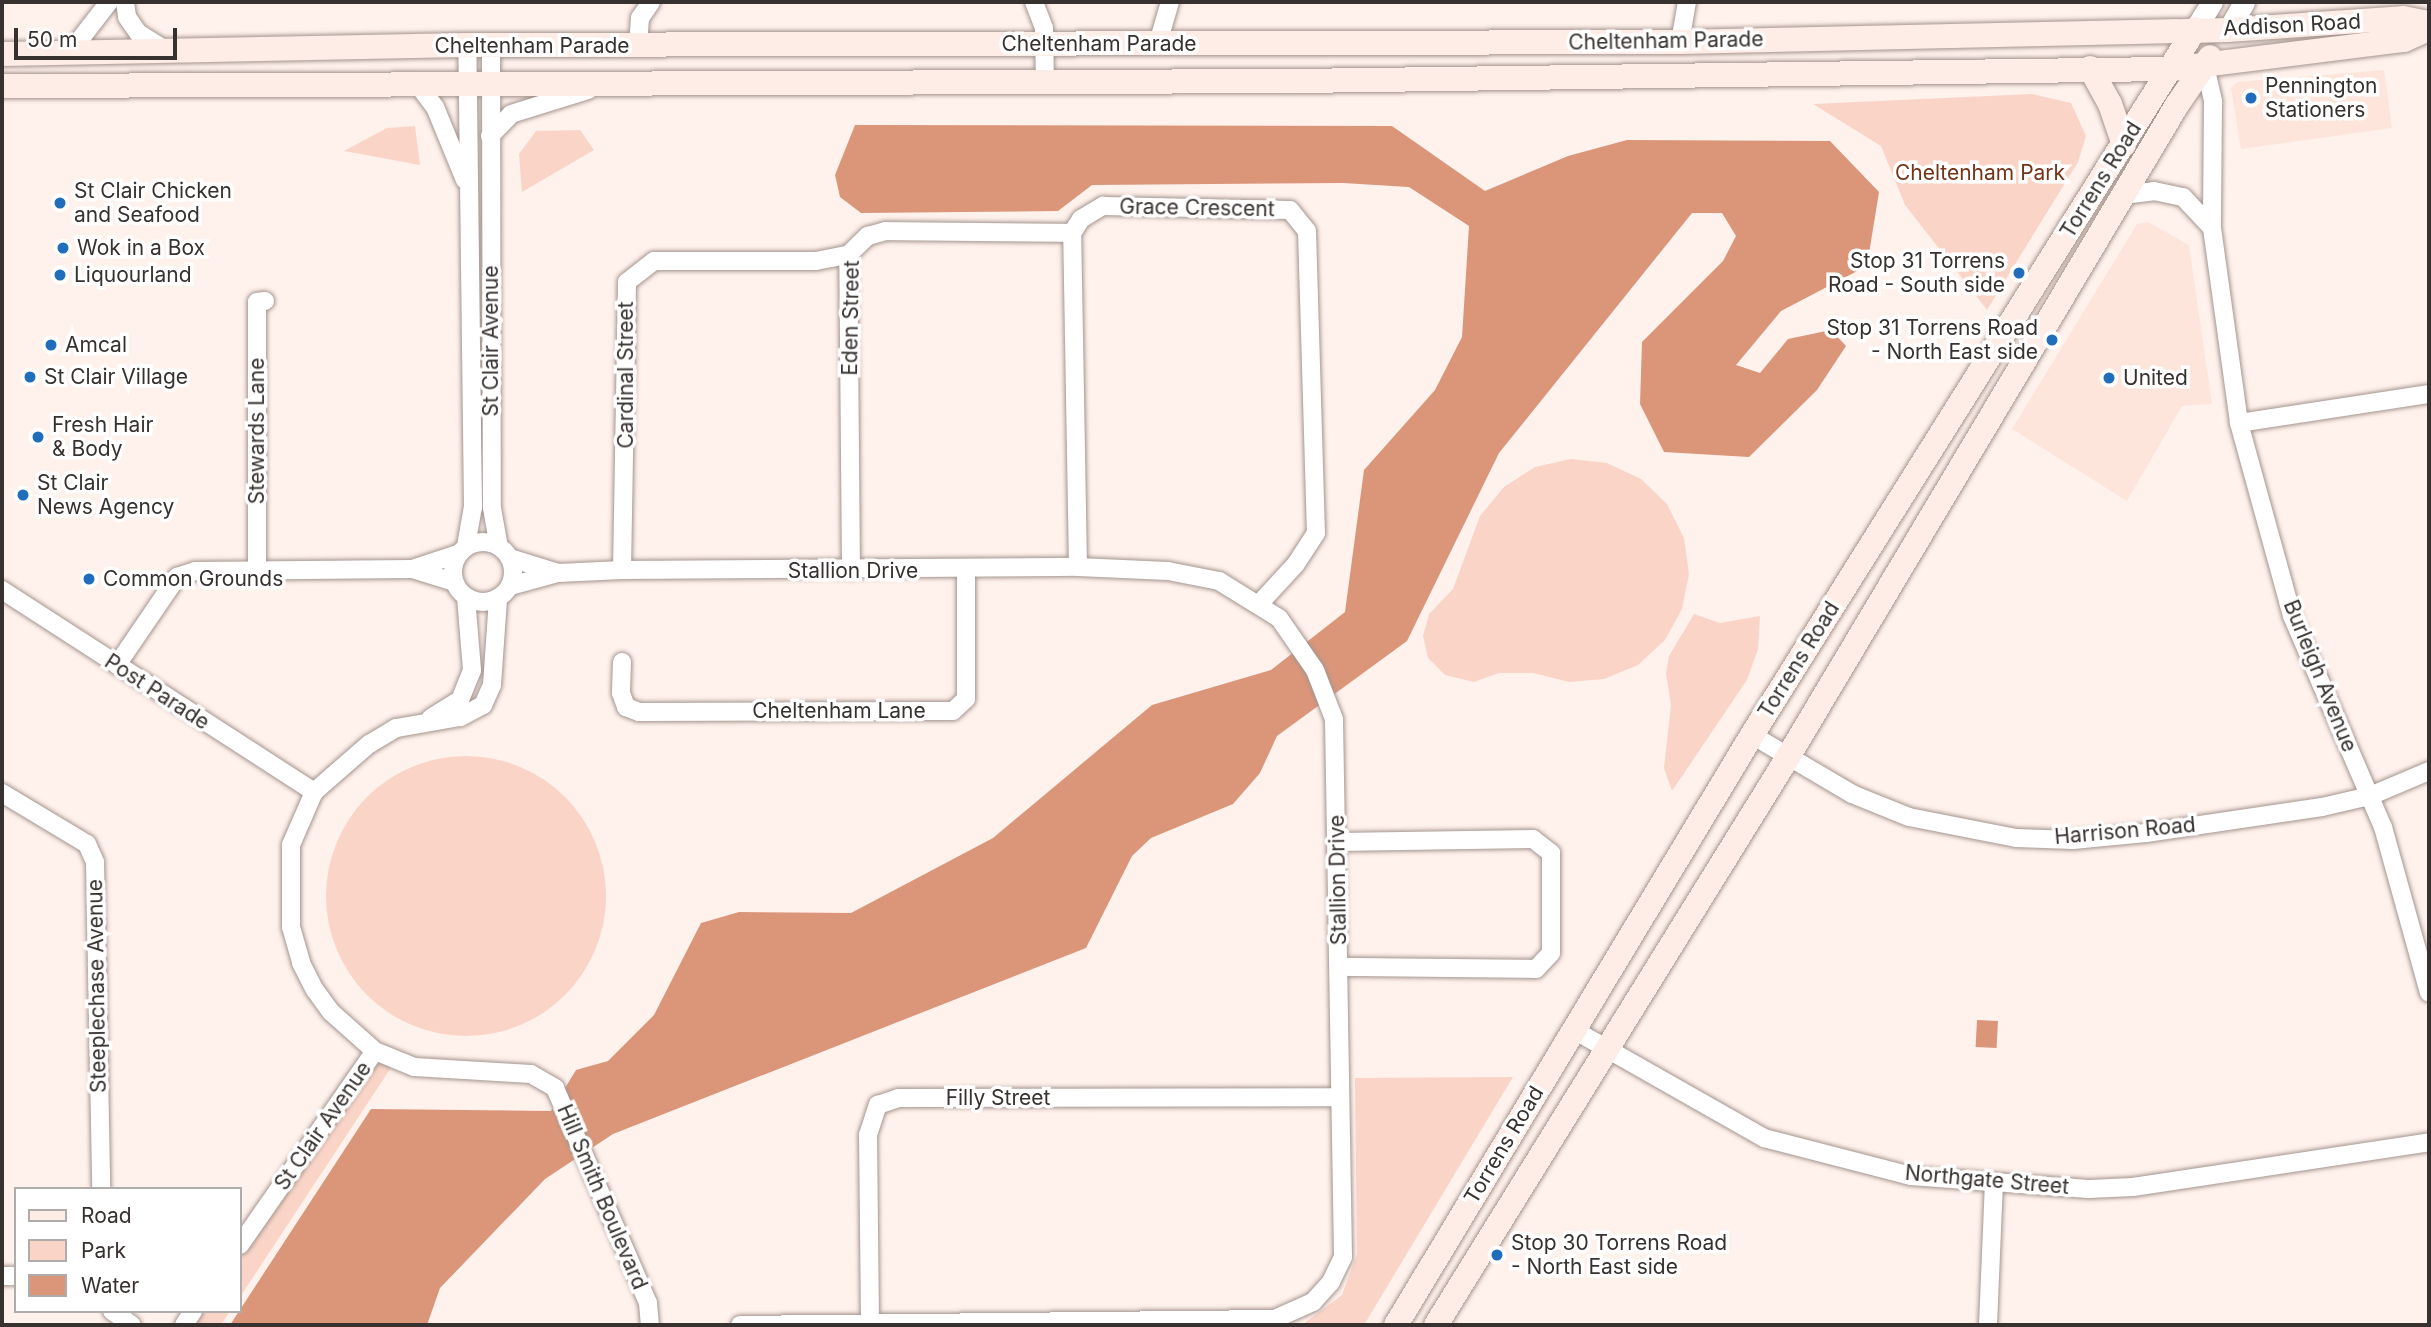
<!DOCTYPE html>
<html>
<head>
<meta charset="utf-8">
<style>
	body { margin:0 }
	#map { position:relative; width:2431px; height:1327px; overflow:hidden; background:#fff1ec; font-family:Inter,sans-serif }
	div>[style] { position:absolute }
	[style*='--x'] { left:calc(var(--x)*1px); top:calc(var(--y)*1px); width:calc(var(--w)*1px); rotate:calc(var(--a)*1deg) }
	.built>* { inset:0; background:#fee5db }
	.green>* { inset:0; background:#fad5c7 }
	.round { border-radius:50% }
	.water>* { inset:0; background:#db967a; transform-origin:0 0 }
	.roads { filter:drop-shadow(0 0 2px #a4958f) drop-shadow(0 0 2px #a4958f) }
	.minor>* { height:18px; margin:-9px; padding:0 9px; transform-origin:9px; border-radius:9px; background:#fff }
	.minor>.ring { margin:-9px; padding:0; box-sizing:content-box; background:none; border:18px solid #fff; border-radius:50% }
	.tertiary>* { height:21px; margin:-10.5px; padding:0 10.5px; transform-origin:10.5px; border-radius:10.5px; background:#fff }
	.secondary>* { height:24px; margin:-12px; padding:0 12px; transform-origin:12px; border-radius:12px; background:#feece6 }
	.dots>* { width:19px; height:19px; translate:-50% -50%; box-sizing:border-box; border:4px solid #fff; border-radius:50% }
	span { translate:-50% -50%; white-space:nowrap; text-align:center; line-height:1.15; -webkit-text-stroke:7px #fff; paint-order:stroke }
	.street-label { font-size:21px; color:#37312f }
	.poi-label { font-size:21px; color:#37312f }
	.left { translate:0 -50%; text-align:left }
	.right { translate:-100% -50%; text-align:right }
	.park-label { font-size:21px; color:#733317 }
	.frame { position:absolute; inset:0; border:4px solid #37312f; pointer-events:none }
	.legend { position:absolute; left:14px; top:1187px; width:228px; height:126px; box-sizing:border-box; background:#fff; border:2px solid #afadac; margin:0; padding:9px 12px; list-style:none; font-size:21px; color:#37312f }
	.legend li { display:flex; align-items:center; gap:14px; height:35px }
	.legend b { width:35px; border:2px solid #afadac }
	.scale { position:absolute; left:14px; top:28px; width:163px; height:32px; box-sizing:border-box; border:4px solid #37312f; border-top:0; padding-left:9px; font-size:21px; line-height:24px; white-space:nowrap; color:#37312f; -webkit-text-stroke:5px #fff; paint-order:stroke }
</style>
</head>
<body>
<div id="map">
	<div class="built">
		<i style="clip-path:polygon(2384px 70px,2392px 128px,2241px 149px,2231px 88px,2237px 82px)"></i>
		<i style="clip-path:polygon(2148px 222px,2189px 245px,2212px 404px,2182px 406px,2127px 501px,2012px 429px,2137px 224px)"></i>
	</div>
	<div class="green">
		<i style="clip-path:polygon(2032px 94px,2071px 103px,2086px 136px,2078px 162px,1987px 310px,1905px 205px,1881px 146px,1813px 104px)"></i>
		<i style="clip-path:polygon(415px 126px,420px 165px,344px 151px,387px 128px)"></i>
		<i style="clip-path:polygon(580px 130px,594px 150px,522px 192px,519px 154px,536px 131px)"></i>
		<i style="clip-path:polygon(1571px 459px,1607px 463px,1641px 479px,1667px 504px,1684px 538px,1689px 574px,1682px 609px,1665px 640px,1638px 665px,1604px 679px,1569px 682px,1533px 673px,1499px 673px,1474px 682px,1445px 675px,1428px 658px,1423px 636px,1429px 614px,1453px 589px,1480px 516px,1504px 487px,1535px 467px)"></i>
		<i style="clip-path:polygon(1694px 614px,1720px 623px,1760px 616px,1758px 649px,1747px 680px,1672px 791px,1664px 768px,1671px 705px,1666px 673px,1669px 656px)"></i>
		<i class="round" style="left:326px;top:756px;width:280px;height:280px"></i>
		<i style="clip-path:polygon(375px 1051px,396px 1060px,240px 1297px,240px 1247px)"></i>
		<i style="clip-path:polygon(1513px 1077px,1364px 1325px,1302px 1325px,1342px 1295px,1357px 1254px,1355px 1078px)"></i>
		<i style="clip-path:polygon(195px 1311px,230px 1311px,221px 1325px,185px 1325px)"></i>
	</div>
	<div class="water">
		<i style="clip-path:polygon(855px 125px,1392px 126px,1485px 191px,1568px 156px,1627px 140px,1830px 141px,1879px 192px,1867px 266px,1781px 311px,1736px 365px,1760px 373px,1788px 339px,1831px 330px,1846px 346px,1817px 390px,1749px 457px,1664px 452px,1640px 404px,1642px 342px,1723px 261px,1736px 236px,1722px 213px,1692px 213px,1499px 453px,1407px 641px,1277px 736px,1260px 773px,1233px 804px,1151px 838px,1132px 856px,1086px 948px,613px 1134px,545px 1179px,440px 1288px,427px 1325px,230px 1325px,371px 1109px,551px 1111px,576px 1070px,608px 1061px,654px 1015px,701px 923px,739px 912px,851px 913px,993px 838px,1152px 705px,1271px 670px,1345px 612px,1364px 470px,1435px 390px,1462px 337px,1469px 226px,1409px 187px,1343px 183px,1092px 185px,1058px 211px,861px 213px,840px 197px,835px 175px)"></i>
		<i style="left:1977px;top:1020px;width:21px;height:27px;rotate:3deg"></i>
	</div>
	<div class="roads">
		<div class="minor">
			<i style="--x:125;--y:2;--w:15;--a:82"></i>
			<i style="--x:127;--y:17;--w:19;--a:55"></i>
			<i style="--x:138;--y:33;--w:32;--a:32"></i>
			<i style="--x:1034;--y:2;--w:28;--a:69"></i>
			<i style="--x:1044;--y:28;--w:55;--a:89"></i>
			<i style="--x:1680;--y:42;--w:41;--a:-80.1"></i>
			<i style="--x:1158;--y:43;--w:43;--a:-73.7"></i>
			<i style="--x:491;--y:45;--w:463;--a:89.9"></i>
			<i style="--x:492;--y:508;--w:39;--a:80"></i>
			<i style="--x:638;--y:46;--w:28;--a:-86"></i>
			<i style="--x:640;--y:18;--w:19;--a:-55"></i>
			<i style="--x:68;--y:55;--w:67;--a:-52.3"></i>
			<i style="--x:2205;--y:66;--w:37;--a:77"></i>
			<i style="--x:2213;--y:102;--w:126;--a:90.5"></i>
			<i style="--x:2212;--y:228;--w:197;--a:82.1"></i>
			<i style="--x:2239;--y:423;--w:200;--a:74.6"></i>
			<i style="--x:2292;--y:616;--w:230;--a:66.7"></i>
			<i style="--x:2383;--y:827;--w:172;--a:74.5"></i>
			<i style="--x:419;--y:86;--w:26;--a:53"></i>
			<i style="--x:435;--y:107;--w:79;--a:67.7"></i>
			<i style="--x:490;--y:136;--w:30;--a:-46"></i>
			<i style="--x:511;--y:114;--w:81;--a:-17.3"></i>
			<i style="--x:2123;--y:195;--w:31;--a:-7"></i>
			<i style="--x:2154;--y:191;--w:30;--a:12"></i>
			<i style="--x:2183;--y:197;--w:42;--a:46.9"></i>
			<i style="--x:2239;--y:423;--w:192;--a:-8.7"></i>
			<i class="ring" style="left:453px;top:542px;width:42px;height:42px"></i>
			<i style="--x:466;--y:546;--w:39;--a:-80"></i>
			<i style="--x:473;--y:508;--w:463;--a:-90.7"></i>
			<i style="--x:510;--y:558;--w:50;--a:17.4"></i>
			<i style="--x:1078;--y:567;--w:334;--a:-91"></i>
			<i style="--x:1072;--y:233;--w:17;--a:-57"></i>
			<i style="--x:1081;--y:219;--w:26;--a:-31"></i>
			<i style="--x:1103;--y:206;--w:187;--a:1.2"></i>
			<i style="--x:1290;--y:210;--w:27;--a:51"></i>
			<i style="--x:1307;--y:231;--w:302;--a:88.3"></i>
			<i style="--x:1316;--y:533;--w:38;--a:123"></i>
			<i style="--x:1295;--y:565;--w:52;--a:132.6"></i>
			<i style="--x:257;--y:568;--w:266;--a:-90"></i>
			<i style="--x:257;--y:302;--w:8;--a:-7"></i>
			<i style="--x:412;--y:569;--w:48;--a:-18.1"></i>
			<i style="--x:622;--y:570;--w:288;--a:-89"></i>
			<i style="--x:627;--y:282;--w:34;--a:-38"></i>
			<i style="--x:654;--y:261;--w:162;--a:0"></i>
			<i style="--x:816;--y:261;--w:33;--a:-11"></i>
			<i style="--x:851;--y:570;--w:315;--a:-90.5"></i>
			<i style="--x:848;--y:255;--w:28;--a:-44"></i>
			<i style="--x:868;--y:236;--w:18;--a:-16"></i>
			<i style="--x:885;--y:231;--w:187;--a:0.6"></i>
			<i style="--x:510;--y:586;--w:50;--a:-15.2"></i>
			<i style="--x:558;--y:573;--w:64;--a:-2.7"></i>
			<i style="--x:622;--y:570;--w:456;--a:-0.4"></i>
			<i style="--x:1078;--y:567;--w:90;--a:2.5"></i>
			<i style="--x:1168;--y:571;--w:52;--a:11.1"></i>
			<i style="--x:1219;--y:581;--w:70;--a:31.7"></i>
			<i style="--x:1279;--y:618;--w:63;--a:55.3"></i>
			<i style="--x:1315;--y:670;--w:53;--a:68.8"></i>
			<i style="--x:1334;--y:719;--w:538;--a:89.04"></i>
			<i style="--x:1343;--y:1257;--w:28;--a:116"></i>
			<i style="--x:1331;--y:1282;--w:27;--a:132"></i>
			<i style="--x:1313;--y:1302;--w:42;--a:155.9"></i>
			<i style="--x:1275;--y:1319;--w:535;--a:179.36"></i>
			<i style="--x:2;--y:590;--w:372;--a:32.9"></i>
			<i style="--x:498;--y:599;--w:86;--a:94"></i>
			<i style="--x:492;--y:685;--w:22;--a:114"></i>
			<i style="--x:483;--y:705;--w:26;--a:152"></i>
			<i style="--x:460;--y:717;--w:65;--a:170.2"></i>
			<i style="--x:396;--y:728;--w:31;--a:149"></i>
			<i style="--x:369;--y:744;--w:73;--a:138.9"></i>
			<i style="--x:314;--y:792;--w:58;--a:113.5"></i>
			<i style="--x:291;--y:845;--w:82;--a:90"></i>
			<i style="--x:291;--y:927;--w:37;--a:74"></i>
			<i style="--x:301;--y:963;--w:30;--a:63"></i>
			<i style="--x:315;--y:990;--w:27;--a:54"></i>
			<i style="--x:331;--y:1012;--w:59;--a:41.6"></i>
			<i style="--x:375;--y:1051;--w:42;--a:22.3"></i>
			<i style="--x:414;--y:1067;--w:117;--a:3.4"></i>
			<i style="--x:531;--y:1074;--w:28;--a:30"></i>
			<i style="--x:555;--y:1088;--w:234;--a:66.6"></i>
			<i style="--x:648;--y:1303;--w:22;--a:85"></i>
			<i style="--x:622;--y:662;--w:31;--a:92"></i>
			<i style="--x:621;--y:693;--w:15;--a:70"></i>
			<i style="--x:626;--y:707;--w:14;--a:21"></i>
			<i style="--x:639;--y:712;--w:314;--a:-0.2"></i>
			<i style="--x:953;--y:711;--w:18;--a:-43"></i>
			<i style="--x:966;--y:699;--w:128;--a:-90"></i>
			<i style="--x:117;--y:665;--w:107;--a:-55.7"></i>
			<i style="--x:177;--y:577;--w:19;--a:-18"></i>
			<i style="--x:195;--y:571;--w:217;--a:-0.5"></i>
			<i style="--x:412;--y:569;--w:44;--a:17.2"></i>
			<i style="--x:431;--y:718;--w:34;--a:-32"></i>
			<i style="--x:460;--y:700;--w:32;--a:-68"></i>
			<i style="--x:472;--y:670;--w:73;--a:-94.7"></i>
			<i style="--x:1752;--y:735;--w:116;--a:30.5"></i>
			<i style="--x:1852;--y:794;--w:61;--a:22"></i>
			<i style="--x:1909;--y:817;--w:109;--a:11.1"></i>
			<i style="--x:2016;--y:838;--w:57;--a:2"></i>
			<i style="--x:2073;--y:840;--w:73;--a:-5.5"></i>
			<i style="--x:2146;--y:833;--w:178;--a:-8.4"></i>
			<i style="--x:2322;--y:807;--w:49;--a:-12.9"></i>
			<i style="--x:2370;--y:796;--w:64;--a:-23"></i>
			<i style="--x:2;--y:793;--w:99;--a:31"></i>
			<i style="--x:87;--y:844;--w:20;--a:66"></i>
			<i style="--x:95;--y:862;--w:327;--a:88.9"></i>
			<i style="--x:1337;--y:842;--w:196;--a:-0.9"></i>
			<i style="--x:1533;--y:839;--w:23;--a:38"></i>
			<i style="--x:1551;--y:853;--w:100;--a:90"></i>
			<i style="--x:1551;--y:953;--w:22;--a:133"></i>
			<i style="--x:1536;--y:969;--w:196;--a:-179.4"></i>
			<i style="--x:1574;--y:1030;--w:219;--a:29.6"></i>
			<i style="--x:1764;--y:1138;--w:152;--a:14.5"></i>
			<i style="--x:1911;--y:1176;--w:178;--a:4.2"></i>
			<i style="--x:2089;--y:1189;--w:44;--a:-2.6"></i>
			<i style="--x:2133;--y:1187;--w:299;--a:-8.6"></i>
			<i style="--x:240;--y:1245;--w:236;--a:-55.2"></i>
			<i style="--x:2;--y:1276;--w:14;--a:0"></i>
			<i style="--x:112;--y:1311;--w:24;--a:35"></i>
			<i style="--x:870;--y:1323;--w:188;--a:-90.6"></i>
			<i style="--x:868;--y:1135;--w:32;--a:-72"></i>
			<i style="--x:878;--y:1105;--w:21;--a:-19"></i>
			<i style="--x:898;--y:1098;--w:440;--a:-0.1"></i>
			<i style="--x:184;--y:1325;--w:17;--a:-57"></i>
			<i style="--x:1988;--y:1325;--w:141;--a:-87.6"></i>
		</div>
		<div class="tertiary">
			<i style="--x:2195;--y:29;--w:32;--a:-58"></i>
			<i style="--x:2228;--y:30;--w:32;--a:-60"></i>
		</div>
		<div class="secondary">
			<i style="--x:2;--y:54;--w:465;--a:-1.1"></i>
			<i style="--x:467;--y:45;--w:1213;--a:-0.14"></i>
			<i style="--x:1680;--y:42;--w:548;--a:-1.25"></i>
			<i style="--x:2228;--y:30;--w:175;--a:-3.9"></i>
			<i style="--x:2403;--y:18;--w:26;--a:11"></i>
			<i style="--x:2090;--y:68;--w:41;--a:60.9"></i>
			<i style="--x:2110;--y:104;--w:43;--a:71.1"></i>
			<i style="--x:2;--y:86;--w:1295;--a:-0.22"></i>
			<i style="--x:1297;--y:81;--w:874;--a:-0.79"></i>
			<i style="--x:2171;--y:69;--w:235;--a:-7.1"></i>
			<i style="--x:2404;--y:40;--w:27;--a:-24"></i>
			<i style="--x:1396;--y:1325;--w:689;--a:-58.89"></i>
			<i style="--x:1752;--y:735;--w:833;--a:-57.89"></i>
			<i style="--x:1436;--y:1325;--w:668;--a:-58.21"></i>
			<i style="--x:1788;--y:757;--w:759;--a:-59.18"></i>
			<i style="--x:2177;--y:105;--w:58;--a:-55.5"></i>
		</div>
	</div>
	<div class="dots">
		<i style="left:2251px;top:98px;background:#206dbc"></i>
		<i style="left:60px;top:203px;background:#206dbc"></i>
		<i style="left:63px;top:248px;background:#206dbc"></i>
		<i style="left:2019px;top:273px;background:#206dbc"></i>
		<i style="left:60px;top:275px;background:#206dbc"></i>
		<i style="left:2052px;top:340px;background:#206dbc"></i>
		<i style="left:51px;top:345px;background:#206dbc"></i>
		<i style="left:30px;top:377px;background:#206dbc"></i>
		<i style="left:2109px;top:378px;background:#206dbc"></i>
		<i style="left:38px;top:437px;background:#206dbc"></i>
		<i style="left:23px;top:495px;background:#206dbc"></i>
		<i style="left:89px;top:579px;background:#206dbc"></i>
		<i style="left:1497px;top:1255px;background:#206dbc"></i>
	</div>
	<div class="street-label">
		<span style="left:2292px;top:25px;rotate:-3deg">Addison Road</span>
		<span style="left:1666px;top:41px;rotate:-1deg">Cheltenham Parade</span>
		<span style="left:1099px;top:44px">Cheltenham Parade</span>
		<span style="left:532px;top:46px">Cheltenham Parade</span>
		<span style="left:2101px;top:180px;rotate:-58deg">Torrens Road</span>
		<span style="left:1197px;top:208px;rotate:1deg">Grace Crescent</span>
		<span style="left:851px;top:318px;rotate:-89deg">Eden Street</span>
		<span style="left:491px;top:341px;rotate:-90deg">St Clair Avenue</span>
		<span style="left:626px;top:375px;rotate:-90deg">Cardinal Street</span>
		<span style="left:257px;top:431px;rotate:-90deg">Stewards Lane</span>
		<span style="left:853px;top:571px">Stallion Drive</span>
		<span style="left:1799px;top:660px;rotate:-58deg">Torrens Road</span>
		<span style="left:2320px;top:676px;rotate:68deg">Burleigh Avenue</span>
		<span style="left:157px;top:692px;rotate:33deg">Post Parade</span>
		<span style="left:839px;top:711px">Cheltenham Lane</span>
		<span style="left:2125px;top:831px;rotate:-5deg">Harrison Road</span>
		<span style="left:1338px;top:880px;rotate:-91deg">Stallion Drive</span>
		<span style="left:97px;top:986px;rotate:-91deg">Steeplechase Avenue</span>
		<span style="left:998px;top:1098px">Filly Street</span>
		<span style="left:323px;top:1126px;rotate:-55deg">St Clair Avenue</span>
		<span style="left:1504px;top:1145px;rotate:-59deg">Torrens Road</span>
		<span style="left:1987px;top:1180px;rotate:5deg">Northgate Street</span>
		<span style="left:602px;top:1197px;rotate:67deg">Hill Smith Boulevard</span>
	</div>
	<div class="poi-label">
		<span class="left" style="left:2265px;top:98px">Pennington<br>Stationers</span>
		<span class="left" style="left:74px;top:203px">St Clair Chicken<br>and Seafood</span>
		<span class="left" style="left:77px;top:248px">Wok in a Box</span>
		<span class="right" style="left:2005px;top:273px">Stop 31 Torrens<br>Road - South side</span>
		<span class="left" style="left:74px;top:275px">Liquourland</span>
		<span class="right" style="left:2038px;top:340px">Stop 31 Torrens Road<br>- North East side</span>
		<span class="left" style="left:65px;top:345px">Amcal</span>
		<span class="left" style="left:44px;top:377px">St Clair Village</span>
		<span class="left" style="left:2123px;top:378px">United</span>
		<span class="left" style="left:52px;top:437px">Fresh Hair<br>&amp; Body</span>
		<span class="left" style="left:37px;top:495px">St Clair<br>News Agency</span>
		<span class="left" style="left:103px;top:579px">Common Grounds</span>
		<span class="left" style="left:1511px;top:1255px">Stop 30 Torrens Road<br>- North East side</span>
	</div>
	<div class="park-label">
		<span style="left:1980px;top:173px">Cheltenham Park</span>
	</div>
	<div class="frame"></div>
	<ul class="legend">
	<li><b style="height:9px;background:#feece6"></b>Road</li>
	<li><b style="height:19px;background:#fad5c7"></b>Park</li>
	<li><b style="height:19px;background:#db967a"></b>Water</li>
	</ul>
	<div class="scale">50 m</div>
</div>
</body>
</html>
